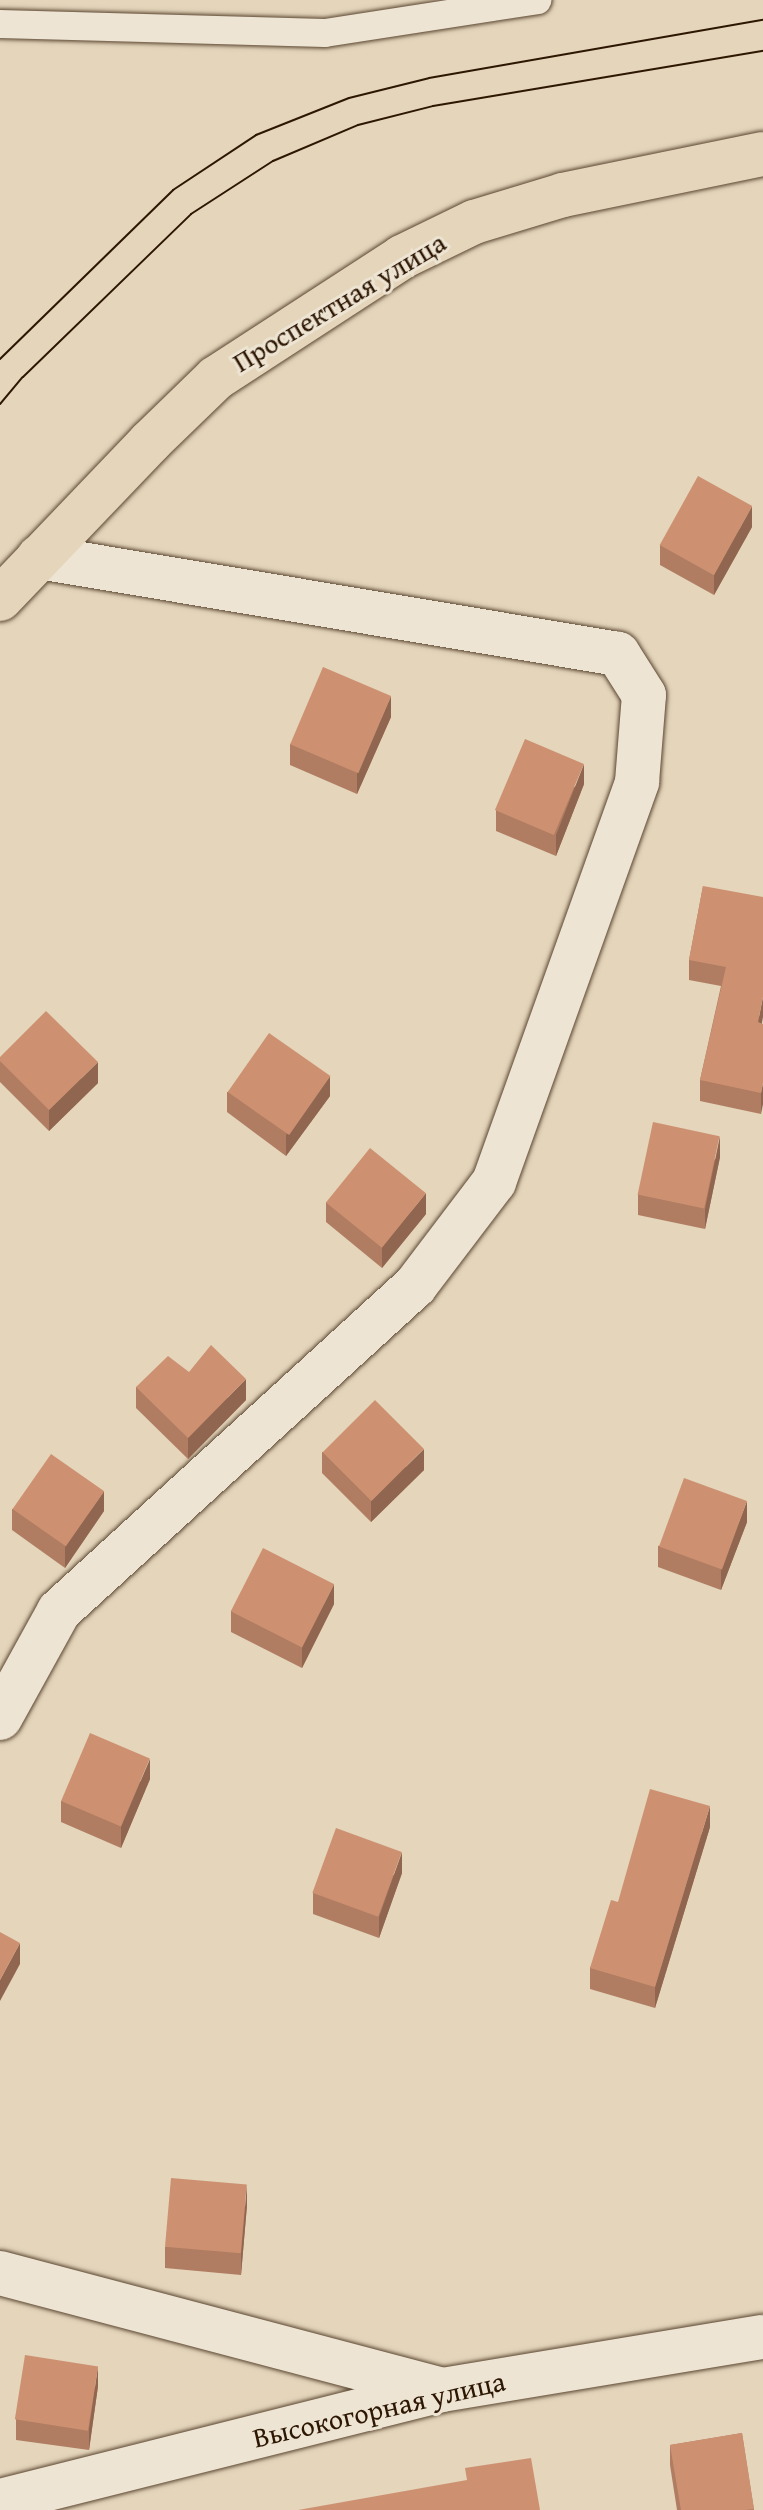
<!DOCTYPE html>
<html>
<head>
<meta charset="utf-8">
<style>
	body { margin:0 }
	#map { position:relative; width:763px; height:2510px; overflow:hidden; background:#e4d5bb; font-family:"Gentium Book Plus",serif }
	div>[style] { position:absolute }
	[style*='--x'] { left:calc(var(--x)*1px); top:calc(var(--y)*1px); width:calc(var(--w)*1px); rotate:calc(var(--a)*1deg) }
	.roads { filter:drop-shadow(0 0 2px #5b4631) drop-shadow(0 0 2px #5b4631) }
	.service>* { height:28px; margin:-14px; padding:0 14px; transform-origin:14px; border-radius:14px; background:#ede4d3 }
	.minor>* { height:44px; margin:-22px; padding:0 22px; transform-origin:22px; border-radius:22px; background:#ede4d3 }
	.primary>* { height:44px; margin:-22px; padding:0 22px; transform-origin:22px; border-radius:22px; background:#e4d5bb }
	.tram>* { height:2px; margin:-1px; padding:0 1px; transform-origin:1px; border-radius:1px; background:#2d1703 }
	.wall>* { inset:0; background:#b07d62 }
	.shaded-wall>* { inset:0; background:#906650 }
	.building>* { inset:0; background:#cd9172; transform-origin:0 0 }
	span { translate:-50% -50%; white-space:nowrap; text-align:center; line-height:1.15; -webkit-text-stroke:6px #ede4d3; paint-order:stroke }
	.street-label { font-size:28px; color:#2d1703 }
</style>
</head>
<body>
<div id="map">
	<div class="roads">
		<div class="service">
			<i style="--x:0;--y:24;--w:325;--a:1.6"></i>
			<i style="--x:325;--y:33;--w:215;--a:-8.8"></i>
		</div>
		<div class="minor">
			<i style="--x:0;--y:1718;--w:122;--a:-61.1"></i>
			<i style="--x:59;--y:1611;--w:482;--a:-42.4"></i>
			<i style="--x:415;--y:1286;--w:131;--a:-52.8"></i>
			<i style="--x:494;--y:1182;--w:425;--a:-70.3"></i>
			<i style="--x:637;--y:782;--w:87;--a:-85.4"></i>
			<i style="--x:644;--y:695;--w:49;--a:-122.4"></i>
			<i style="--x:618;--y:654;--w:587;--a:-170.49"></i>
			<i style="--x:0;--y:2273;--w:454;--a:14.8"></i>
			<i style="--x:0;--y:2501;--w:456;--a:-14.1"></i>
			<i style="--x:442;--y:2390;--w:325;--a:-9.4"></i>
		</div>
		<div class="primary">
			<i style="--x:0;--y:599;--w:217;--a:-46.3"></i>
			<i style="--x:150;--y:442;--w:92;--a:-44.1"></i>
			<i style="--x:216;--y:378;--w:222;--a:-33"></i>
			<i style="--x:402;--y:257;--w:80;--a:-25.9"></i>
			<i style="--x:474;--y:222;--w:93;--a:-16.9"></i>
			<i style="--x:563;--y:195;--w:204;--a:-11.6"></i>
		</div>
	</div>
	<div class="tram">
		<i style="--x:0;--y:359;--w:242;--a:-44.3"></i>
		<i style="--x:173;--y:190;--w:100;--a:-33.5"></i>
		<i style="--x:256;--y:135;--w:100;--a:-21.7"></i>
		<i style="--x:349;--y:98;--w:82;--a:-14"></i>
		<i style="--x:429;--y:78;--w:339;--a:-9.9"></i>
		<i style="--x:0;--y:404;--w:35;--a:-50"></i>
		<i style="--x:23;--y:377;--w:234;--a:-44.1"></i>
		<i style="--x:191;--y:214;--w:98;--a:-32.9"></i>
		<i style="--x:273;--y:161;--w:92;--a:-23"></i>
		<i style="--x:358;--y:125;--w:77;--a:-14.2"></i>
		<i style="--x:433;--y:106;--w:335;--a:-9.5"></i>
	</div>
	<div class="wall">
		<i style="clip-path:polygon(752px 527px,714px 595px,660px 565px,660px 545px)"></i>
		<i style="clip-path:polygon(391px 717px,357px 794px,290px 765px,290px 744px)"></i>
		<i style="clip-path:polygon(584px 784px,556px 856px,496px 831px,496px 810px)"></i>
		<i style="clip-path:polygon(703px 886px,762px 1023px,761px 1114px,700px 1101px,700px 1080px,721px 986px,689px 980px,689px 960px)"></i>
		<i style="clip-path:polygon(0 1057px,98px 1083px,49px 1131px,0 1082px)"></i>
		<i style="clip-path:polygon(227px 1092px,330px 1096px,286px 1156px,227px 1112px)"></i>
		<i style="clip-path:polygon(720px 1157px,705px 1229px,638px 1215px,638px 1194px)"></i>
		<i style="clip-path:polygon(326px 1202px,426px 1214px,382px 1268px,326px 1222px)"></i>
		<i style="clip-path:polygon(136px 1387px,246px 1400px,188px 1459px,136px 1408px)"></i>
		<i style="clip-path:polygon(322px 1452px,424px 1470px,371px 1522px,322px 1473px)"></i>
		<i style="clip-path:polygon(12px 1509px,104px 1511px,65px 1568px,12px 1530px)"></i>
		<i style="clip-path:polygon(747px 1522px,721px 1590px,658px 1567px,658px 1546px)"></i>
		<i style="clip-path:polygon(334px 1604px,302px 1668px,231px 1632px,231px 1611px)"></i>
		<i style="clip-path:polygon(150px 1779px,121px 1848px,61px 1822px,61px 1801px)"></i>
		<i style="clip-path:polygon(710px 1827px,655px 2008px,590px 1989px,590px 1968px,618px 1902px)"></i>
		<i style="clip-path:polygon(402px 1873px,379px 1938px,313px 1914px,313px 1893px)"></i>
		<i style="clip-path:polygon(247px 2205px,241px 2275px,165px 2268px,165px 2247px)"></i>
		<i style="clip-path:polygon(98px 2386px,89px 2450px,16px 2440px,16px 2419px)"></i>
		<i style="clip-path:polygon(742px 2433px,754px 2510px,677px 2510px,670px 2465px,670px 2445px)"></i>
	</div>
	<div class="shaded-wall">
		<i style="clip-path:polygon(752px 506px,752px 527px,714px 595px,714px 575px)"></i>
		<i style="clip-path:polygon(391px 696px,391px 717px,357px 794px,357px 773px)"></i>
		<i style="clip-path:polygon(584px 764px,584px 784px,556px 856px,556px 835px)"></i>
		<i style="clip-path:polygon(763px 997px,763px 1017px,758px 1043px,758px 1022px)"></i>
		<i style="clip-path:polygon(98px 1062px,98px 1083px,49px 1131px,49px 1110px)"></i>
		<i style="clip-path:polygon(330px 1076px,330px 1096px,286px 1156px,286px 1135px)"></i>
		<i style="clip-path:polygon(763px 1083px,763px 1104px,761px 1114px,761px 1093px)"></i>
		<i style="clip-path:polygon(720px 1136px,720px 1157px,705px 1229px,705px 1209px)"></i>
		<i style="clip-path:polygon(426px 1193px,426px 1214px,382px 1268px,382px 1247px)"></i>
		<i style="clip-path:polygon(246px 1379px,246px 1400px,188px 1459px,188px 1438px)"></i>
		<i style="clip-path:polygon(424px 1449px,424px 1470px,371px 1522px,371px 1501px)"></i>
		<i style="clip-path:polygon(104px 1491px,104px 1511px,65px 1568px,65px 1547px)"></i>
		<i style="clip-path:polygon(747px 1501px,747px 1522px,721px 1590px,721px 1569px)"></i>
		<i style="clip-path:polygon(334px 1584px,334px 1604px,302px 1668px,302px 1647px)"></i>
		<i style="clip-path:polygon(150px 1759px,150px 1779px,121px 1848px,121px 1827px)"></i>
		<i style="clip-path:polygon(710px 1806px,710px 1827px,655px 2008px,655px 1987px)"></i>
		<i style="clip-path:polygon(402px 1852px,402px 1873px,379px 1938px,379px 1917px)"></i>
		<i style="clip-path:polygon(20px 1943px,20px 1964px,0 2001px,0 1980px)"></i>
		<i style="clip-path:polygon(247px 2184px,247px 2205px,241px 2275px,241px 2254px)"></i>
		<i style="clip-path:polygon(98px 2366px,98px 2386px,89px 2450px,89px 2429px)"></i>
	</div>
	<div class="building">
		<i style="left:698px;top:476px;width:62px;height:79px;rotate:29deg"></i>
		<i style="left:323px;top:667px;width:74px;height:84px;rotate:23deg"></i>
		<i style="left:525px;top:739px;width:64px;height:77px;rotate:23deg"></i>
		<i style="clip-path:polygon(703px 886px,763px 897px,763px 997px,758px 1022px,763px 1024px,763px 1083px,761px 1093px,700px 1080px,726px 967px,689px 960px)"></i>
		<i style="clip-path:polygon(46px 1011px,98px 1062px,49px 1110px,0 1061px,0 1057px)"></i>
		<i style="left:269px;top:1033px;width:75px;height:72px;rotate:35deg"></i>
		<i style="left:653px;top:1122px;width:68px;height:74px;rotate:12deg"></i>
		<i style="left:370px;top:1148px;width:72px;height:70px;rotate:39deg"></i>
		<i style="clip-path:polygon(211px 1345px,246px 1379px,188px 1438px,136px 1387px,168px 1356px,189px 1372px)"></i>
		<i style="left:375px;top:1400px;width:69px;height:74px;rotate:45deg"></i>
		<i style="left:51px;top:1454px;width:65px;height:67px;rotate:35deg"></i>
		<i style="left:684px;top:1478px;width:67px;height:73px;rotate:20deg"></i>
		<i style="left:263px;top:1548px;width:80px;height:71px;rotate:27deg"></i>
		<i style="left:90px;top:1733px;width:65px;height:74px;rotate:23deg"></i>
		<i style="clip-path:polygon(650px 1789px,710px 1806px,655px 1987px,590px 1968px,611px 1900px,618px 1902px)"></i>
		<i style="left:336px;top:1828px;width:70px;height:69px;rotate:20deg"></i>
		<i style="clip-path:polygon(0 1932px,20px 1943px,0 1980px)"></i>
		<i style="left:171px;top:2178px;width:76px;height:69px;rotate:5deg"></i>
		<i style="left:25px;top:2355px;width:74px;height:65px;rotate:9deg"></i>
		<i style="clip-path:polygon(742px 2433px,754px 2509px,745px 2510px,681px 2510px,670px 2445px)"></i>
		<i style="clip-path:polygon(531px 2458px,540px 2510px,298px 2510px,467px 2480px,465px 2468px)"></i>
	</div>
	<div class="street-label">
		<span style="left:339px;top:302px;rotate:-31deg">Проспектная улица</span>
		<span style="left:379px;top:2409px;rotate:-13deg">Высокогорная улица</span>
	</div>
</div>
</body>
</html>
